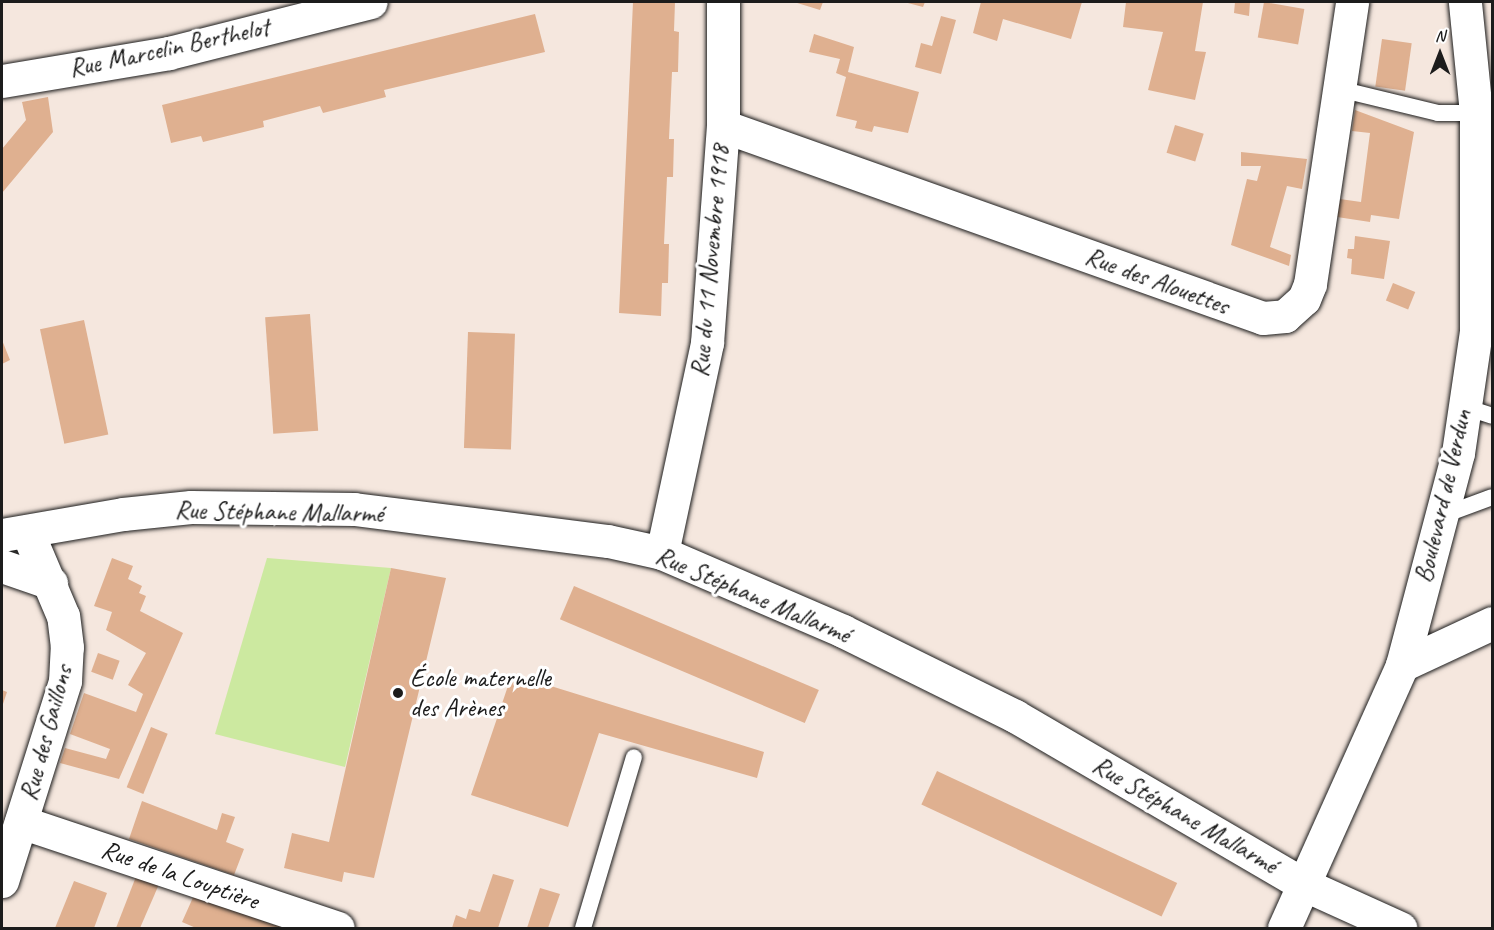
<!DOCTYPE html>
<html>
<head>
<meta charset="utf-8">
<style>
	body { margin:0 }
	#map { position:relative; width:1494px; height:930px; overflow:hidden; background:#f5e7de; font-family:Caveat,sans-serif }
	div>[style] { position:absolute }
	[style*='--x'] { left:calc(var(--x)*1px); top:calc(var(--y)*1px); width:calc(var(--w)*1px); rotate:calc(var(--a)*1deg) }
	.green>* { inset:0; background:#cce9a0 }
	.building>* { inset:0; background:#dfb090; transform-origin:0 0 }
	.roads { filter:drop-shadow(0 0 2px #1c1c1c) drop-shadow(0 0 2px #1c1c1c) }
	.service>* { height:16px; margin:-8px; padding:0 8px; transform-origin:8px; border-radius:8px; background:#fff }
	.minor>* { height:33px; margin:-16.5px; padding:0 16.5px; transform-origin:16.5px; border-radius:16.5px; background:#fff }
	.tertiary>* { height:33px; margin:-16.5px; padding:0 16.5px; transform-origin:16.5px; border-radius:16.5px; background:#fff }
	.primary>* { height:33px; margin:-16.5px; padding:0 16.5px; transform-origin:16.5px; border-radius:16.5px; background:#fff }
	.dots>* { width:16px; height:16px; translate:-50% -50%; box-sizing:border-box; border:3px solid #fff; border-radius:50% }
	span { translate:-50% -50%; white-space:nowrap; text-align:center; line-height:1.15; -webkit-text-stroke:6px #fff; paint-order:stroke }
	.street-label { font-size:26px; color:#1c1c1c }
	.poi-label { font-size:26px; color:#1c1c1c }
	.left { translate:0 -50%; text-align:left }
	.frame { position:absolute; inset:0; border:3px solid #1c1c1c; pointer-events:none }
	.north { position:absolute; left:1410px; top:24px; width:60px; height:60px; -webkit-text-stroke:4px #fff; paint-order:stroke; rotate:0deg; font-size:16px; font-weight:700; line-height:24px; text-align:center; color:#1c1c1c }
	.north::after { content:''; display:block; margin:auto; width:21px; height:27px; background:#1c1c1c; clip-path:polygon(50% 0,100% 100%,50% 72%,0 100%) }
</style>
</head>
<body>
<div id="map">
	<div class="green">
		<i style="clip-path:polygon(267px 558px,391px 568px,345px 767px,215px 734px)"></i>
	</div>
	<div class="building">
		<i style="clip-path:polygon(633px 2px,675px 2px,674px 31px,679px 32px,678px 72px,672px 72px,669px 139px,674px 139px,673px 177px,667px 177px,664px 244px,669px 244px,668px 283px,662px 283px,661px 316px,619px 313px)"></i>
		<i style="clip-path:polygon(794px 2px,823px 2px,820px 10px)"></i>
		<i style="clip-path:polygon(904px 2px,925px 2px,923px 7px)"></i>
		<i style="clip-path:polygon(981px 2px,1082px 2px,1071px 39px,1003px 19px,997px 41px,973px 33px)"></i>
		<i style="clip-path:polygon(1126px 2px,1203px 2px,1195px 51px,1206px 52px,1195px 100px,1148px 90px,1163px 32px,1123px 27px)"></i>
		<i style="clip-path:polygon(1235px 2px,1250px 2px,1249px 16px,1234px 13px)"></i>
		<i style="left:1264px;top:2px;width:41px;height:36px;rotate:10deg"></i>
		<i style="clip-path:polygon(535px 14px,545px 52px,384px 90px,386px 97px,323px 113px,320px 106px,263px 121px,264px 127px,203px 142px,201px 136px,171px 143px,162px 105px)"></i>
		<i style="clip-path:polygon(941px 16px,956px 20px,941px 74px,915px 67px,921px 43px,932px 46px)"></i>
		<i style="clip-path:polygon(814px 34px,854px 47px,848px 72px,919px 92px,908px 133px,874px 126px,872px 132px,855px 128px,857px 121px,836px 116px,846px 77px,836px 73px,840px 59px,809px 52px)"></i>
		<i style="left:1382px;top:39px;width:30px;height:48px;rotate:8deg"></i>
		<i style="clip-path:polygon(48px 97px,53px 132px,2px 193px,2px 149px,26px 120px,22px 102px)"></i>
		<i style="clip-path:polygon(1355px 110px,1414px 132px,1399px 219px,1371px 215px,1370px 222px,1337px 217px,1340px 199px,1361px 202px,1370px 133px,1352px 131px)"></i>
		<i style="left:1175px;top:125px;width:30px;height:29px;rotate:17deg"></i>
		<i style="clip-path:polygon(1241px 152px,1307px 159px,1302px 189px,1287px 186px,1270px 247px,1291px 255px,1289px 266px,1231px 245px,1247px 179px,1257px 181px,1261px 166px,1241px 166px)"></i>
		<i style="clip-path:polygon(1355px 236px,1390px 241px,1384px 279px,1351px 274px,1352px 259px,1347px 258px,1348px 249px,1354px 249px)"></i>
		<i style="left:1393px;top:283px;width:24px;height:19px;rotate:22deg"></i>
		<i style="left:310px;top:314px;width:117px;height:45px;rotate:86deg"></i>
		<i style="left:84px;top:320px;width:117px;height:45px;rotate:78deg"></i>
		<i style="left:468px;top:332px;width:47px;height:116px;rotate:2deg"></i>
		<i style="clip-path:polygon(2px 340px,10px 360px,2px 364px)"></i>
		<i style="clip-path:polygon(112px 558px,133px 566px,128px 579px,142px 586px,139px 593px,146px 596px,140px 611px,183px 633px,119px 779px,60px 763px,65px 748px,106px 759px,110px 749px,70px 734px,84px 693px,136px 712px,143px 694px,128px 685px,146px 653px,106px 630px,112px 612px,94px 606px)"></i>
		<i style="clip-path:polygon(391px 568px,446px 578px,374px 878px,344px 872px,342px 882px,284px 868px,292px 833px,329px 842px)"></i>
		<i style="left:574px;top:586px;width:266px;height:36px;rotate:23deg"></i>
		<i style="left:98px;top:653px;width:23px;height:20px;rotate:20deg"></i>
		<i style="clip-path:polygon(512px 674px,764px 752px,757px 778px,599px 733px,568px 827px,471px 795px)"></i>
		<i style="clip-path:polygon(2px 690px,7px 692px,2px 707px)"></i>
		<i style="left:151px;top:727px;width:18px;height:65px;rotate:22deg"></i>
		<i style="left:937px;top:771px;width:265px;height:37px;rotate:25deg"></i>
		<i style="clip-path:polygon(142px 801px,217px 830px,222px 813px,235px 817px,226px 842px,244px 849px,234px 875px,129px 839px)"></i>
		<i style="clip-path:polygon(137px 874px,160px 882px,140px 928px,116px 928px)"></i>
		<i style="clip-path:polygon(493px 874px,514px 880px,498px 928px,452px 928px,456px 915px,466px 919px,469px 909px,480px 912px)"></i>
		<i style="clip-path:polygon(74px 881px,107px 893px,94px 928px,55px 928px)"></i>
		<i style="clip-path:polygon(540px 888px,560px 894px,548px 928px,527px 928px)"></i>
		<i style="clip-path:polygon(195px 893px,274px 925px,277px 921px,297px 928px,196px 928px,182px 922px)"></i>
	</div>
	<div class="roads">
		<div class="service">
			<i style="--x:1339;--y:89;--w:102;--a:13.6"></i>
			<i style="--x:1438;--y:113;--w:38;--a:0"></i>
			<i style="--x:1465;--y:407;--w:28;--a:18"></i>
			<i style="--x:1441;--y:516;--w:54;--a:-20.4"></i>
			<i style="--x:583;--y:928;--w:178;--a:-73.4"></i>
		</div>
		<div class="minor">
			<i style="--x:2;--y:81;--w:169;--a:-9.5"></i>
			<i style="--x:169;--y:53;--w:208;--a:-14.2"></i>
			<i style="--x:723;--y:126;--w:573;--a:19.57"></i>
			<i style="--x:1263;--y:318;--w:22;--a:-5"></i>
			<i style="--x:1285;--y:316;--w:25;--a:-42"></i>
			<i style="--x:1304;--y:299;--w:16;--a:-68"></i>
			<i style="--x:1310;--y:284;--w:285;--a:-81.5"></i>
			<i style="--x:2;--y:535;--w:123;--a:-9.8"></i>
			<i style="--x:123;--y:514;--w:68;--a:-5.9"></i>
			<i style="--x:191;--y:507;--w:163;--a:0.7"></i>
			<i style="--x:354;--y:509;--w:256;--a:7.2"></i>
			<i style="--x:608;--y:541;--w:55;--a:12.5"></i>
			<i style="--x:662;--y:553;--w:197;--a:23.3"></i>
			<i style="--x:843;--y:631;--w:192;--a:26.3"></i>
			<i style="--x:1015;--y:716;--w:333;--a:30.3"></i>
			<i style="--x:1303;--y:884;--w:107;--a:24.4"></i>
			<i style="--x:662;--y:553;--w:215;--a:-77.9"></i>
			<i style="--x:707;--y:343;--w:218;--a:-85.8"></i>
			<i style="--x:723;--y:126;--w:124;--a:-90"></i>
			<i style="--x:2;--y:566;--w:52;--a:19.1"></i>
			<i style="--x:21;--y:822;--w:334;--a:18.5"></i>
			<i style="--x:2;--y:881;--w:210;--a:-72.5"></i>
			<i style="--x:65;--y:681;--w:34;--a:-87"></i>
			<i style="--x:67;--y:647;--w:31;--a:-97"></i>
			<i style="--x:63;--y:616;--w:92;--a:-113"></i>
		</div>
		<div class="tertiary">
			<i style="--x:1402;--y:665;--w:99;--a:-25"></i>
		</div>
		<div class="primary">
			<i style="--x:1284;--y:928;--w:288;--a:-65.8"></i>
			<i style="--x:1402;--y:665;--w:219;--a:-75.2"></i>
			<i style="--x:1458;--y:453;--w:123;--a:-81.6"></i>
			<i style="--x:1476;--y:331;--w:218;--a:-90"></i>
			<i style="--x:1476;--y:113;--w:112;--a:-95.7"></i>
		</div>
	</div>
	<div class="dots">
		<i style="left:398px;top:693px;background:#1c1c1c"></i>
	</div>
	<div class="street-label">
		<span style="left:169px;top:48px;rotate:-12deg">Rue Marcelin Berthelot</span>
		<span style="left:710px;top:261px;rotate:-85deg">Rue du 11 Novembre 1918</span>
		<span style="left:1157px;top:281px;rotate:20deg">Rue des Alouettes</span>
		<span style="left:1443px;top:496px;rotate:-77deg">Boulevard de Verdun</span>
		<span style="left:279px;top:512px;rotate:1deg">Rue Stéphane Mallarmé</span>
		<span style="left:753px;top:595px;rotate:23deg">Rue Stéphane Mallarmé</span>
		<span style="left:46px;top:733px;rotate:-75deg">Rue des Gaillons</span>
		<span style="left:1185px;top:815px;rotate:30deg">Rue Stéphane Mallarmé</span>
		<span style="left:180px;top:875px;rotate:19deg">Rue de la Louptière</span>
	</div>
	<div class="poi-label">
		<span class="left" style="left:410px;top:693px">École maternelle<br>des Arènes</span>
	</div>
	<div class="frame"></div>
	<div class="north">N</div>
</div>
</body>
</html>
